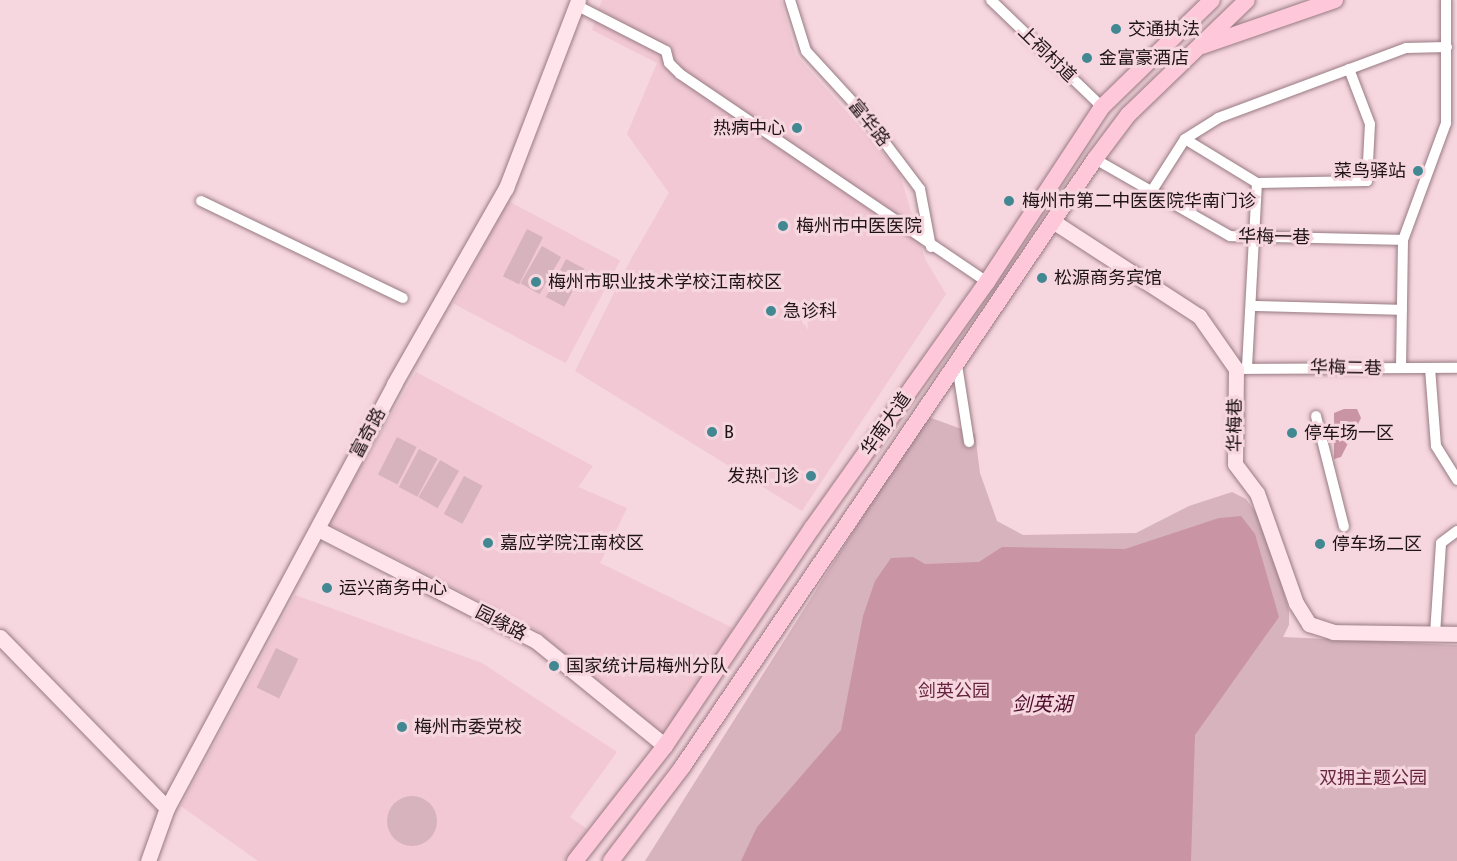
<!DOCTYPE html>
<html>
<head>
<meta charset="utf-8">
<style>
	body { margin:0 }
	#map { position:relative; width:1457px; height:861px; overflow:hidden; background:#f6d6df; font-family:"Fira Sans Condensed","Noto Sans SC",sans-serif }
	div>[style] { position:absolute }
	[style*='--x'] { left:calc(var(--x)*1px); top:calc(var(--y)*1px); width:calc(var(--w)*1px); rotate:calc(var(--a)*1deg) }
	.built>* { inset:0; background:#f1c8d4; transform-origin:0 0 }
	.green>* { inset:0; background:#d7b3be; transform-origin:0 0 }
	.round { border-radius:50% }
	.water>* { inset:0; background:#c994a4 }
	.roads { filter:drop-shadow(0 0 2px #987b83) drop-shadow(0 0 2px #987b83) }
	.street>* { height:10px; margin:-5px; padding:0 5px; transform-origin:5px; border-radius:5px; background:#fff }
	.secondary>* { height:15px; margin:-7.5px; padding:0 7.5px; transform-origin:7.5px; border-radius:7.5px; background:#ffe4ec }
	.primary>* { height:16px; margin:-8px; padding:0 8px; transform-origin:8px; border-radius:8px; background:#ffc8da }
	.dots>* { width:16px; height:16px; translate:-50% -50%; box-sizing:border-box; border:3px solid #f6d6df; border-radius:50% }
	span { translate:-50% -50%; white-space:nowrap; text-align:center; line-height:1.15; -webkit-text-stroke:6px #f6d6df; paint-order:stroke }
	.poi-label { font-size:18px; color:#1f1417 }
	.left { translate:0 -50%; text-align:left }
	.right { translate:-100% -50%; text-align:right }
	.street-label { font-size:18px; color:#1f1417 }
	.park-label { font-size:18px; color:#66253e }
	.water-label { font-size:20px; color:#4d0d29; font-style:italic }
</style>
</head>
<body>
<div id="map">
	<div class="built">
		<i style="clip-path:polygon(602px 0,781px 0,796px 55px,899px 171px,925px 259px,946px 294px,802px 511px,575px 371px,630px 261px,669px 193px,627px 134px,657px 63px,592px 30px)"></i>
		<i style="left:508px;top:201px;width:127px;height:116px;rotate:28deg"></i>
		<i style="clip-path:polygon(416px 372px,593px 466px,578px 487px,627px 508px,600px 563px,733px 628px,666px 736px,536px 630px,328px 524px)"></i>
		<i style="clip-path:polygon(295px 595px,482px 663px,617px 752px,570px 817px,587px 829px,566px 861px,258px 861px,181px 806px)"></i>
	</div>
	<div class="green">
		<i style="left:527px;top:229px;width:18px;height:53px;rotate:27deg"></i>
		<i style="left:542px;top:246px;width:22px;height:43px;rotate:30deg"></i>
		<i style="left:566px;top:259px;width:21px;height:43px;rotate:28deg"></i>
		<i style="clip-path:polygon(926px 416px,975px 434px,980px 473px,997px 521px,1023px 535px,1136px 533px,1189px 506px,1232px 492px,1246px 499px,1265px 525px,1289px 611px,1289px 625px,1283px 637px,1457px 645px,1457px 861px,645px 861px)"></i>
		<i style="left:397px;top:437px;width:22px;height:42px;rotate:27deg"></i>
		<i style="left:419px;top:449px;width:21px;height:43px;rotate:28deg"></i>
		<i style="left:440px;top:460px;width:22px;height:43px;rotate:30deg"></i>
		<i style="left:464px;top:476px;width:21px;height:43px;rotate:28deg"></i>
		<i style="left:276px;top:648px;width:25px;height:44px;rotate:26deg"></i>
		<i class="round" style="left:387px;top:796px;width:50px;height:50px"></i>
	</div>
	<div class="water">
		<i style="clip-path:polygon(1344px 409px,1357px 409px,1361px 418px,1341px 457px,1334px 459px,1334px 413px)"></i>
		<i style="clip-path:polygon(1241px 516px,1255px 534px,1279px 617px,1195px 735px,1191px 861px,741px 861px,757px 827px,841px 730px,863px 616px,875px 581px,891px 558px,913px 557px,925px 564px,979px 562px,1002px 547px,1125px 549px,1219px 518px)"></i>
	</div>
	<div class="roads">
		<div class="street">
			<i style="--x:790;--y:0;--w:53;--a:72.6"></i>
			<i style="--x:806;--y:51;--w:81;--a:47.5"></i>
			<i style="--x:861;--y:111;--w:98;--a:52.9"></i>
			<i style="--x:920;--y:189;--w:59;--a:79.3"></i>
			<i style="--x:991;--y:0;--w:154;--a:43.9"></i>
			<i style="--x:576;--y:5;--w:101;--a:27.1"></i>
			<i style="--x:666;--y:51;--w:12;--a:76"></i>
			<i style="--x:669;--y:63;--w:16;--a:45"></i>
			<i style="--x:680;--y:74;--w:371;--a:34.1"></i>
			<i style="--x:1185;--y:139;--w:84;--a:31.4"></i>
			<i style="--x:1257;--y:183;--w:110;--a:-1"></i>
			<i style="--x:1367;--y:181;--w:57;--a:-87"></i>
			<i style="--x:1370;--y:124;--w:59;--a:-110.9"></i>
			<i style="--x:1095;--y:159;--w:155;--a:29.7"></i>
			<i style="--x:1230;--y:236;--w:173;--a:1.3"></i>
			<i style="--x:1153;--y:189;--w:59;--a:-57.4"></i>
			<i style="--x:1185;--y:139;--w:39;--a:-32"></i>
			<i style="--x:1218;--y:118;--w:201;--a:-20.4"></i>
			<i style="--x:1406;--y:48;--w:41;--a:-1.4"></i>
			<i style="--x:201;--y:201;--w:224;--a:25.7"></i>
			<i style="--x:1252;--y:306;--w:150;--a:1.5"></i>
			<i style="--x:957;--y:365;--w:78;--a:81.1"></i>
			<i style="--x:1247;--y:367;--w:184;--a:-86.9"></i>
			<i style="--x:1401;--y:368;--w:128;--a:-89.1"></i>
			<i style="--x:1403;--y:240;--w:125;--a:-69.8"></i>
			<i style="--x:1446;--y:123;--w:123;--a:-90"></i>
			<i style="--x:1430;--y:368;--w:78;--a:85.6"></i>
			<i style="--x:1436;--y:446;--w:40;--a:58"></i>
			<i style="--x:1236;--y:369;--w:221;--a:-0.3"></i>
			<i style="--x:1316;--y:416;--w:114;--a:75.8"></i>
			<i style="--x:1435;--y:634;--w:91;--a:-86.2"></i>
			<i style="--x:1441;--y:543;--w:20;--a:-37"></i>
		</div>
		<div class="secondary">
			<i style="--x:1054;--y:222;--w:173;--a:33"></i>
			<i style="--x:1199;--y:316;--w:65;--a:55.1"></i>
			<i style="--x:1236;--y:369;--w:95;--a:90.6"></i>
			<i style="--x:1235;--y:464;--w:36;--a:53"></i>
			<i style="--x:1257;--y:493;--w:117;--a:70.5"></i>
			<i style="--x:1296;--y:603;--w:25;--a:58"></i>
			<i style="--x:1309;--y:624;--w:25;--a:18"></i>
			<i style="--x:1333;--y:632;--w:124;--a:0.9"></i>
			<i style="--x:318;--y:529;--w:245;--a:27.2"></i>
			<i style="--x:536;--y:641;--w:166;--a:39.1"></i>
			<i style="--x:0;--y:637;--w:239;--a:45.7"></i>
			<i style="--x:148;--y:861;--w:56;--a:-70.3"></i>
			<i style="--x:167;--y:808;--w:481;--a:-61.8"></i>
			<i style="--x:394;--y:384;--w:226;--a:-60.3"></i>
			<i style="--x:506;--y:188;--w:201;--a:-69"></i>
		</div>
		<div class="primary">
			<i style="--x:1202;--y:46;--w:141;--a:-19.1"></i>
			<i style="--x:575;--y:861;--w:146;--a:-52"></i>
			<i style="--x:665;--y:746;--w:263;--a:-56"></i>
			<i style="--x:812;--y:528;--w:302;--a:-54.6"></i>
			<i style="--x:987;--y:282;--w:209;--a:-56.7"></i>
			<i style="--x:1102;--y:107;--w:153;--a:-44.2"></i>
			<i style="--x:611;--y:861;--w:119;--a:-52.8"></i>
			<i style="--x:683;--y:766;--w:734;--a:-55.83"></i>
			<i style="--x:1095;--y:159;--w:55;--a:-53.1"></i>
			<i style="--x:1128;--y:115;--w:165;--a:-44"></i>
		</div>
	</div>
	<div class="dots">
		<i style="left:1116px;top:29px;background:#428893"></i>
		<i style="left:1087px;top:58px;background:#428893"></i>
		<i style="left:797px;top:128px;background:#428893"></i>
		<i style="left:1418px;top:171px;background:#428893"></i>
		<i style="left:1009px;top:201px;background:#428893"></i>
		<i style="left:783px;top:226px;background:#428893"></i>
		<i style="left:1042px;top:278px;background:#428893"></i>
		<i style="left:536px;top:282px;background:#428893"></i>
		<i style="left:771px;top:311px;background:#428893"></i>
		<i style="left:712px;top:432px;background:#428893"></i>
		<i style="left:1292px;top:433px;background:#428893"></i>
		<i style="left:811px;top:476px;background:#428893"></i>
		<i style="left:488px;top:543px;background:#428893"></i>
		<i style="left:1320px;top:544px;background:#428893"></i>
		<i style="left:327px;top:588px;background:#428893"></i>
		<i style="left:554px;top:666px;background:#428893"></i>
		<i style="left:402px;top:727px;background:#428893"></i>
	</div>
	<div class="poi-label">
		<span class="left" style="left:1128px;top:29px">交通执法</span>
		<span class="left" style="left:1099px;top:58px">金富豪酒店</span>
		<span class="right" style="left:785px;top:128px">热病中心</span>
		<span class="right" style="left:1406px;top:171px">菜鸟驿站</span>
		<span class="left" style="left:1022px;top:201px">梅州市第二中医医院华南门诊</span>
		<span class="left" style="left:796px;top:226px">梅州市中医医院</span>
		<span class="left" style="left:1054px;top:278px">松源商务宾馆</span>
		<span class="left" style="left:548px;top:282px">梅州市职业技术学校江南校区</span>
		<span class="left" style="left:783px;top:311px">急诊科</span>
		<span class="left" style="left:724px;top:432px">B</span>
		<span class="left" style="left:1304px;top:433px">停车场一区</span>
		<span class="right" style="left:799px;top:476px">发热门诊</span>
		<span class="left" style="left:500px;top:543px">嘉应学院江南校区</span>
		<span class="left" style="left:1332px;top:544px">停车场二区</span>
		<span class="left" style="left:339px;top:588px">运兴商务中心</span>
		<span class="left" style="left:566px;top:666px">国家统计局梅州分队</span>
		<span class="left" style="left:414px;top:727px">梅州市委党校</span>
	</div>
	<div class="street-label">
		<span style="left:1047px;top:54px;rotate:44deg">上祠村道</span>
		<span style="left:869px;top:123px;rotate:51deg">富华路</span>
		<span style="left:1274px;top:237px;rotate:1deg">华梅一巷</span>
		<span style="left:1346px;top:368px;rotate:1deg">华梅二巷</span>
		<span style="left:886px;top:424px;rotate:-55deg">华南大道</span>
		<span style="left:1235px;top:425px;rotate:-90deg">华梅巷</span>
		<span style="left:368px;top:433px;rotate:-62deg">富奇路</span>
		<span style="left:501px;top:623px;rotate:27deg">园缘路</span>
	</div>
	<div class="park-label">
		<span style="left:954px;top:691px">剑英公园</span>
		<span style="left:1373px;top:778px">双拥主题公园</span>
	</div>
	<div class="water-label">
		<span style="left:1042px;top:704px">剑英湖</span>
	</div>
</div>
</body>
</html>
